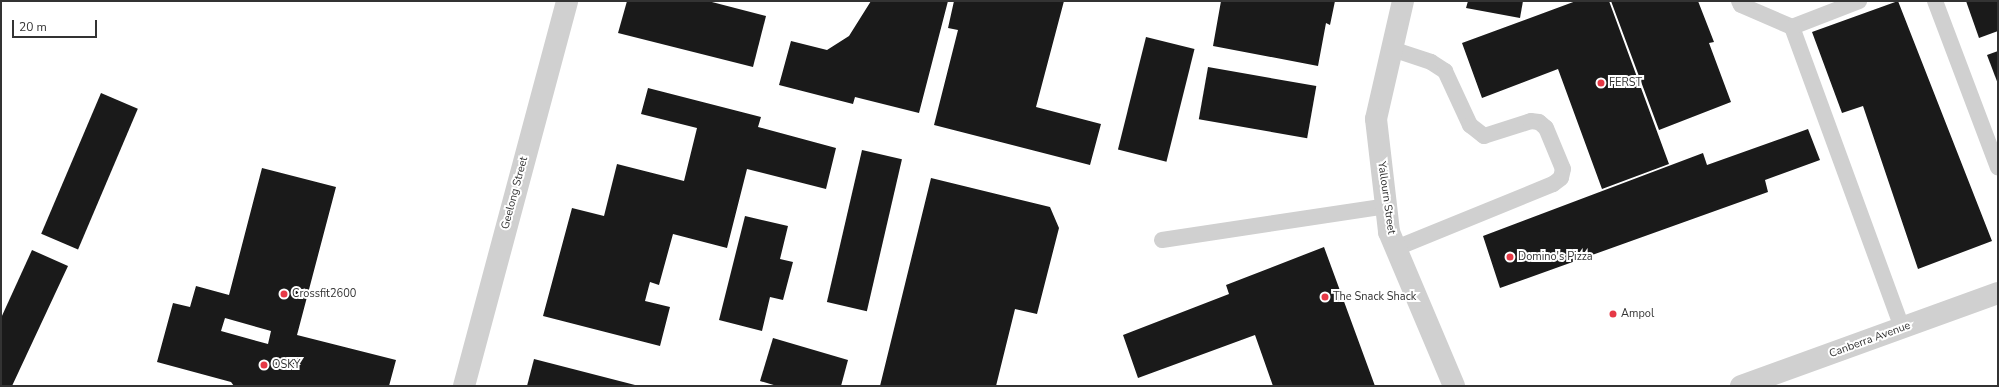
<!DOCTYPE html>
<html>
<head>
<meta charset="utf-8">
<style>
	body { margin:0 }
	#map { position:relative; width:1999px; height:387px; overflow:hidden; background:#fff; font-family:"Nunito Sans",sans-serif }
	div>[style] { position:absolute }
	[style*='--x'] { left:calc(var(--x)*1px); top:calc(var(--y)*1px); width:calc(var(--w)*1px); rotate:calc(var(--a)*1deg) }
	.building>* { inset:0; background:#1a1a1a; transform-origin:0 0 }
	.lane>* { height:16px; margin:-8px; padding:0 8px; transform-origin:8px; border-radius:8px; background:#d0d0d0 }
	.street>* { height:22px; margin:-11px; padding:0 11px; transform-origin:11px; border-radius:11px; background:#d0d0d0 }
	.dots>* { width:11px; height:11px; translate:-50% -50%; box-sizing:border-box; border:2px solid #fff; border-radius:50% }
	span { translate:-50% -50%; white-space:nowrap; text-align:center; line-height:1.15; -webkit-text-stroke:4px #fff; paint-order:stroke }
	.poi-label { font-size:11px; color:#333 }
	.left { translate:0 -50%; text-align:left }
	.street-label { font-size:11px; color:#333 }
	.frame { position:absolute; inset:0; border:2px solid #333; pointer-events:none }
	.scale { position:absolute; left:12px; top:20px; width:85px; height:18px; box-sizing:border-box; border:2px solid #333; border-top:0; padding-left:5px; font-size:12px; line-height:14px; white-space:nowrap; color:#333; -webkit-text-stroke:3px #fff; paint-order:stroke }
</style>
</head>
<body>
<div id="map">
	<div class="building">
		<i style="clip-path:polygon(627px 1px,708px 1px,766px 16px,753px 67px,618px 33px)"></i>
		<i style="clip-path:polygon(948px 1px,919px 113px,855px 97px,853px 104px,779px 85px,791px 41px,827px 50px,849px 36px,871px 1px)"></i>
		<i style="clip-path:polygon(954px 1px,1064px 1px,1036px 107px,1101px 124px,1090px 165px,934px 125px,958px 30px,948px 28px)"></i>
		<i style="clip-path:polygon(1221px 1px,1335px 1px,1330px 25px,1326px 23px,1318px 66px,1213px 46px)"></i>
		<i style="clip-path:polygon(1468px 1px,1523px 1px,1520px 18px,1466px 8px)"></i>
		<i style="clip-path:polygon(1576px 1px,1609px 1px,1669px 164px,1602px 189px,1558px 69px,1482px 98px,1462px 43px)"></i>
		<i style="clip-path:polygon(1611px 1px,1698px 1px,1714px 42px,1709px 43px,1731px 102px,1659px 130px)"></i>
		<i style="clip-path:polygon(1898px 1px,1992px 241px,1918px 269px,1863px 106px,1842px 113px,1812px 32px)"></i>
		<i style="clip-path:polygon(1966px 1px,1998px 1px,1998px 31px,1979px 38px)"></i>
		<i style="left:1146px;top:37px;width:50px;height:116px;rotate:14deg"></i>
		<i style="clip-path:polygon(1998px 51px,1998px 84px,1987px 55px)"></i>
		<i style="left:1208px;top:67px;width:110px;height:53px;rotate:10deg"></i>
		<i style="clip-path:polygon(648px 88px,761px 117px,758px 127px,836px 148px,826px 189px,747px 169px,727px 248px,673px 234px,659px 285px,650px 282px,645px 301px,670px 307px,660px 346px,543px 316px,572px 208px,604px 216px,617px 164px,684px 181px,697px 128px,641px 114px)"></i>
		<i style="left:101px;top:93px;width:40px;height:153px;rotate:23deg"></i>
		<i style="clip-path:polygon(1808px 129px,1820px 160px,1765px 180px,1768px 192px,1500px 288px,1483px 236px,1703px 153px,1707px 165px)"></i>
		<i style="left:862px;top:150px;width:41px;height:156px;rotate:13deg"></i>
		<i style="clip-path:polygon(evenodd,262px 168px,336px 187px,297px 335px,396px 360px,389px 386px,234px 386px,231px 382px,157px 362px,173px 303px,190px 307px,196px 286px,229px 295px,262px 168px,225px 318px,271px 331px,268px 344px,221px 331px,225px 318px)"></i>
		<i style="clip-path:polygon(931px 178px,1050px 207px,1059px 228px,1037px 314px,1015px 309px,996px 386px,880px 386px)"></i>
		<i style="clip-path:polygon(745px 216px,788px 226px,780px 259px,793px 262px,783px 300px,770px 297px,762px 331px,719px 320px)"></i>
		<i style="clip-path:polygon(1324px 247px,1375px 386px,1273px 386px,1255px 335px,1138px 378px,1123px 335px,1229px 294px,1226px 285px)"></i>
		<i style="clip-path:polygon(32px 250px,68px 266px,12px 386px,1px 386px,1px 318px)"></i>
		<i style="clip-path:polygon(773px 338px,848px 360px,841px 386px,777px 386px,760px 381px)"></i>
		<i style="clip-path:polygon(534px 359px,635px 385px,635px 386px,527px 386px)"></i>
	</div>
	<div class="lane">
		<i style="--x:1739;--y:1;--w:4;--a:63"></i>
		<i style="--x:1741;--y:5;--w:56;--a:23.3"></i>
		<i style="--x:1792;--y:27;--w:320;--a:69.9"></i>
		<i style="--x:1935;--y:1;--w:178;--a:69.3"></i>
		<i style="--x:1792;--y:27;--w:72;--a:-21.2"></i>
		<i style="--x:1392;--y:49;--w:41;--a:18.4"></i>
		<i style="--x:1431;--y:62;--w:17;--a:33"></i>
		<i style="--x:1445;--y:71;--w:60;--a:65.2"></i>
		<i style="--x:1470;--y:125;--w:18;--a:38"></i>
		<i style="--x:1484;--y:136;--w:49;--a:-17.7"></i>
		<i style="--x:1531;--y:121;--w:8;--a:7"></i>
		<i style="--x:1539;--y:122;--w:9;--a:41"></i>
		<i style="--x:1546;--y:128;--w:44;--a:67.5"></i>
		<i style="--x:1563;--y:169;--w:9;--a:103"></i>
		<i style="--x:1561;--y:178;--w:10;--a:143"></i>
		<i style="--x:1553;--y:184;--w:170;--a:157.8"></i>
		<i style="--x:1162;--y:240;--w:227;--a:-8.6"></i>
	</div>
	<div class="street">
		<i style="--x:1403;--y:1;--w:121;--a:102.9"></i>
		<i style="--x:1376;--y:119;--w:114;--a:83.4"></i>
		<i style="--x:1389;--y:232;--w:167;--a:67.1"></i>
		<i style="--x:464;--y:386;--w:399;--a:-75"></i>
		<i style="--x:1741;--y:386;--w:273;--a:-19.9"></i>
	</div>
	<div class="dots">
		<i style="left:1601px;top:83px;background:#e63946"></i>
		<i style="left:1510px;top:257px;background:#e63946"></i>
		<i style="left:284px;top:294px;background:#e63946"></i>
		<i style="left:1325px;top:297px;background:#e63946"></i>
		<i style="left:1613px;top:314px;background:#e63946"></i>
		<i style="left:264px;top:365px;background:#e63946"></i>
	</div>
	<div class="poi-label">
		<span class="left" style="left:1609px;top:83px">FERST</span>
		<span class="left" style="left:1518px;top:257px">Domino's Pizza</span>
		<span class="left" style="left:292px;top:294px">Crossfit2600</span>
		<span class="left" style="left:1333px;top:297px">The Snack Shack</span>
		<span class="left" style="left:1621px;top:314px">Ampol</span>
		<span class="left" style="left:272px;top:365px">OSKY</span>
	</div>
	<div class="street-label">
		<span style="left:515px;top:193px;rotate:-75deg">Geelong Street</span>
		<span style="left:1386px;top:198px;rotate:82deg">Yallourn Street</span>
		<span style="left:1870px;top:340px;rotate:-20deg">Canberra Avenue</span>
	</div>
	<div class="frame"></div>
	<div class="scale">20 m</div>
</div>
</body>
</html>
